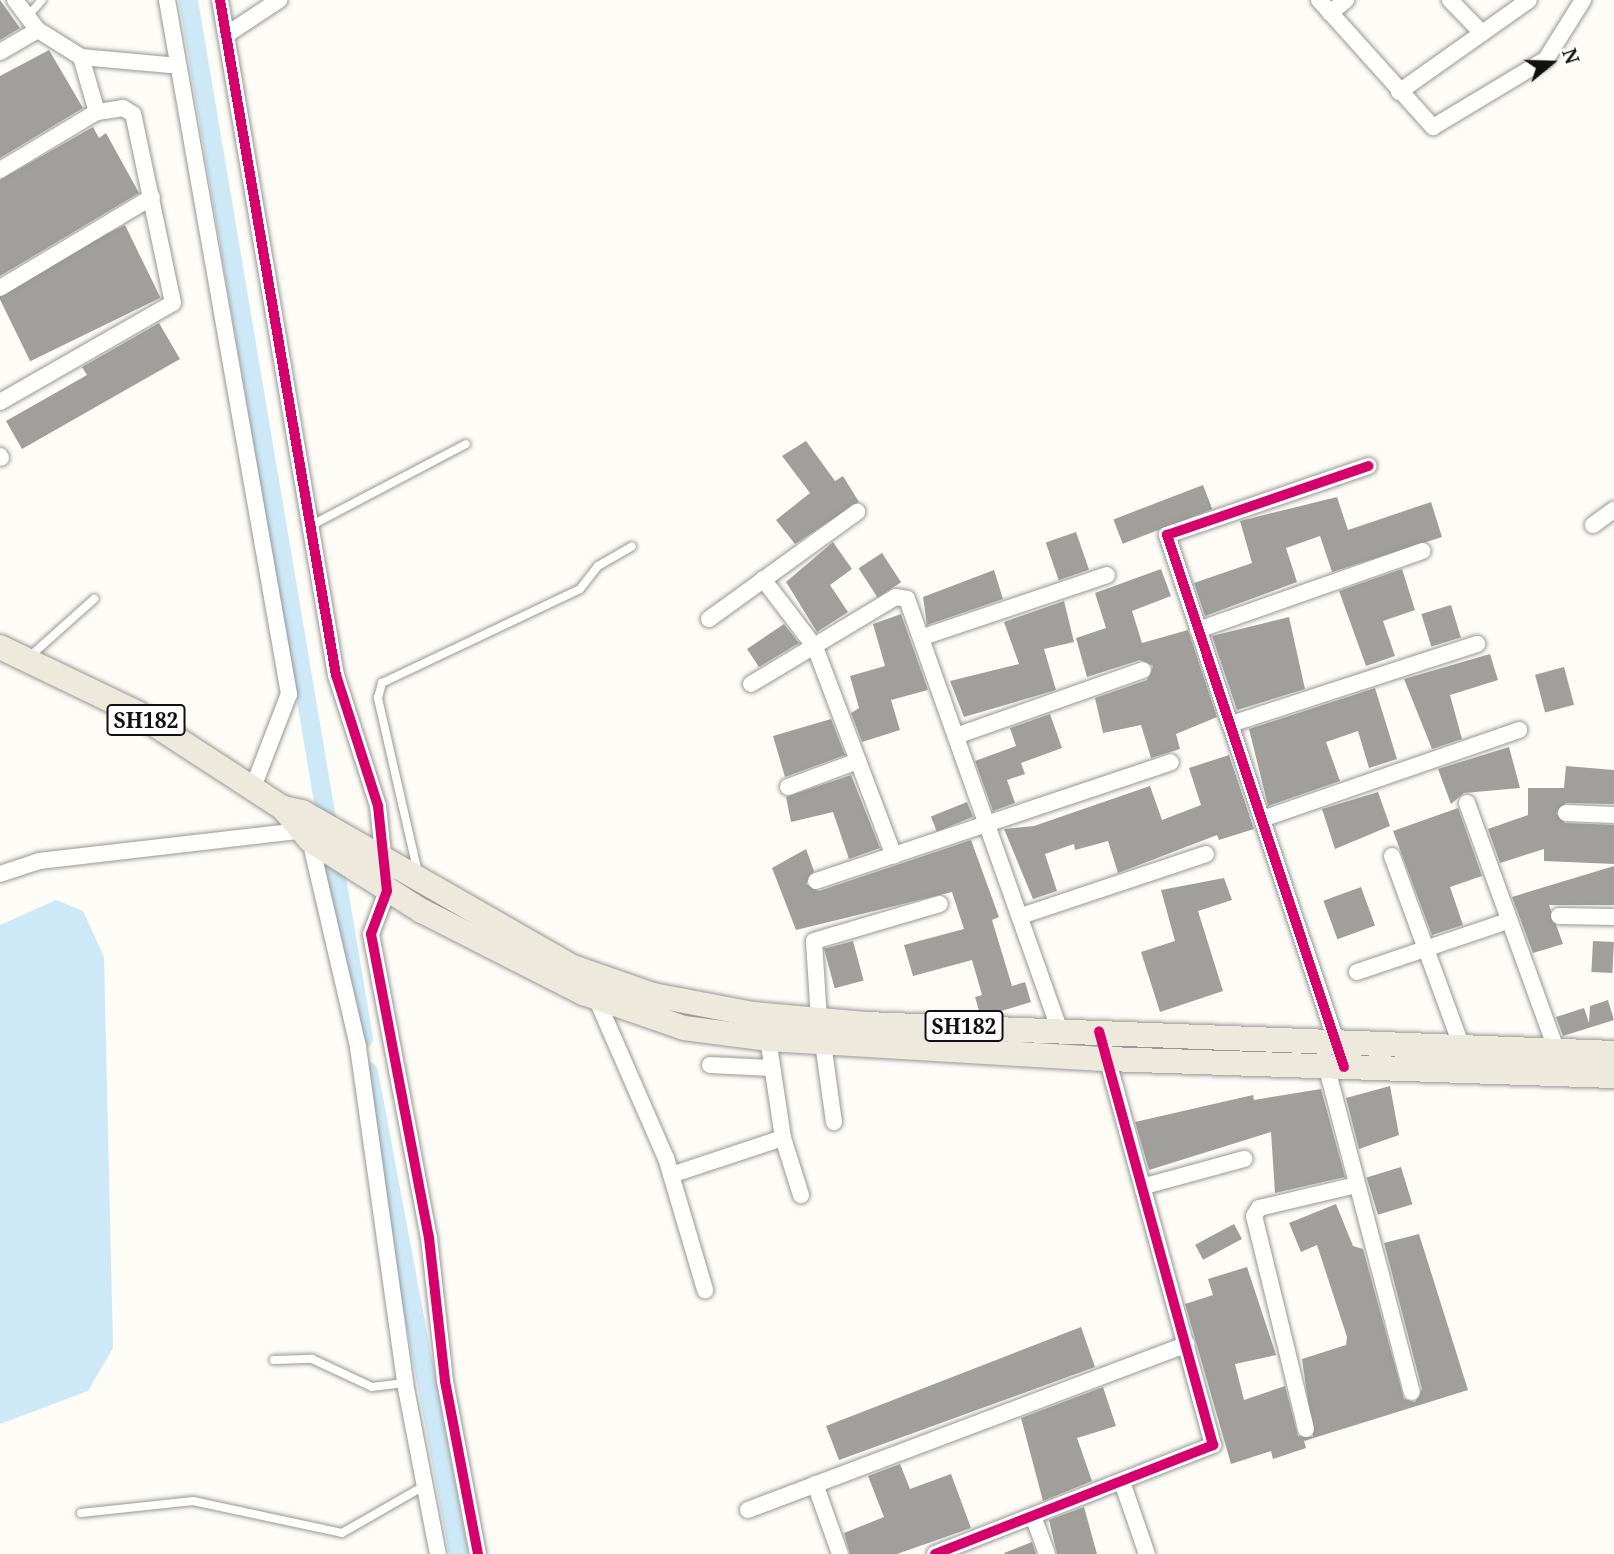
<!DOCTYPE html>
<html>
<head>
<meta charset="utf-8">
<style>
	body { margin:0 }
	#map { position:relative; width:1614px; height:1554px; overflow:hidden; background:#fdfcf7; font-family:"Noto Serif",serif }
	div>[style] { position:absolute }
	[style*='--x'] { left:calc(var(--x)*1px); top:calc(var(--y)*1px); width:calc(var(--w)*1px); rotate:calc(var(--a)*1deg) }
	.water>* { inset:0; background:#cde8f7 }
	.canal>* { height:19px; margin:-9.5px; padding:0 9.5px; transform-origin:9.5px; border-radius:9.5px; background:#cde8f7 }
	.building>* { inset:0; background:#a19f9c; transform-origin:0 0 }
	.roads { filter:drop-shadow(0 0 2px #979795) drop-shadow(0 0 2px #979795) }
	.service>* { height:8px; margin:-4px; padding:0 4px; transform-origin:4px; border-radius:4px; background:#fffffe }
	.minor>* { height:16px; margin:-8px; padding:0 8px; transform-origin:8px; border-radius:8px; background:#fffffe }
	.primary>* { height:24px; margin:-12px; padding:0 12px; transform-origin:12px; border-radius:12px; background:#ede9dc }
	.cycleway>* { height:10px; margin:-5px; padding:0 5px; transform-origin:5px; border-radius:5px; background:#d6006c }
	span { translate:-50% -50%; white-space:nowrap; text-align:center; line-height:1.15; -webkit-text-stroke:7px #fff; paint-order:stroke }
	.shield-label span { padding:2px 5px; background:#fff; border:2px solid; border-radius:5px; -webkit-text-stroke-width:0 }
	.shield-label { font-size:21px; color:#111; font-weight:700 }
	.north { position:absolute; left:1516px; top:28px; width:70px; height:70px; -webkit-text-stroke:5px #fff; paint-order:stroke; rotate:71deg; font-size:19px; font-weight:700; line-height:28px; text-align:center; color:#111 }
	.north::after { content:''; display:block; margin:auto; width:24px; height:32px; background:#111; clip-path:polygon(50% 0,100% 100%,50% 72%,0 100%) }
</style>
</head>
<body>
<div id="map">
	<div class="water">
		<i style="clip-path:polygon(56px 900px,83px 911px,104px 957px,113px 1348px,88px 1391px,0 1424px,0 925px)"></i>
	</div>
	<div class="canal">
		<i style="--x:188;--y:0;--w:1053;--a:80.43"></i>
		<i style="--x:368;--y:1071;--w:491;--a:79.4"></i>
	</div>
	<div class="building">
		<i style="clip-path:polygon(0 0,20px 28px,0 40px)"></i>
		<i style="clip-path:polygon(49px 50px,83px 108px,0 158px,0 76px)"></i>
		<i style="clip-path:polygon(93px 127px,99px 138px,106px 133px,139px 193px,0 276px,0 180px)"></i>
		<i style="left:125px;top:225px;width:81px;height:145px;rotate:64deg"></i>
		<i style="clip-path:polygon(159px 323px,180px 359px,22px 449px,6px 421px,87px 375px,82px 367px)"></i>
		<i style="clip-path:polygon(806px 441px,835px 481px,843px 476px,859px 502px,795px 544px,776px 520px,810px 493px,782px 456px)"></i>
		<i style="left:1203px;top:485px;width:26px;height:96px;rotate:69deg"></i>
		<i style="clip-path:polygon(1337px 497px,1348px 530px,1431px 502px,1442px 537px,1332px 572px,1320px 536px,1286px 548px,1297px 582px,1205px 616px,1194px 583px,1252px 563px,1240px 521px)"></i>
		<i style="left:1076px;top:532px;width:40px;height:32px;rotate:71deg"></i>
		<i style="clip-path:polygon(833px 542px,852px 569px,830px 585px,848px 612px,817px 632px,786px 582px)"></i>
		<i style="left:882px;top:553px;width:35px;height:28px;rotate:57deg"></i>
		<i style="clip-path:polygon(1161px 569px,1171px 596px,1132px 611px,1142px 643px,1188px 630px,1217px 717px,1176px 734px,1180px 749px,1151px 758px,1141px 725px,1103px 733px,1095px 698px,1147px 680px,1153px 666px,1140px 660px,1087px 677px,1076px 638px,1106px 628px,1095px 593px)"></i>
		<i style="clip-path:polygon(1402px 569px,1415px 610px,1383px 621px,1395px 656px,1366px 666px,1339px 591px)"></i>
		<i style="clip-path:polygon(994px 570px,1003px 599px,927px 625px,923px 597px)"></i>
		<i style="clip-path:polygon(1064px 601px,1074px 642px,1044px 649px,1056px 690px,964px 717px,950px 681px,1019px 664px,1004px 622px)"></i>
		<i style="left:1451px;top:605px;width:34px;height:31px;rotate:73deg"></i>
		<i style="clip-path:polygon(901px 614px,928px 690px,891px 700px,900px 730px,862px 742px,851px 713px,859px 708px,850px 676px,885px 666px,873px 624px)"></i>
		<i style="clip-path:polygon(1289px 617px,1305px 689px,1237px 710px,1212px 636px)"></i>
		<i style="clip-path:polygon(784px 624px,799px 643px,759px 667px,747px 649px)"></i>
		<i style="clip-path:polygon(1490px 654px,1498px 680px,1450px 695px,1462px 739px,1432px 749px,1404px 679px)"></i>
		<i style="left:1564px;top:667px;width:39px;height:30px;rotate:75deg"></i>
		<i style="clip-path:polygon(1375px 688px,1397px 759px,1369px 768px,1358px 731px,1326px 742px,1340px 781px,1268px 806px,1249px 729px)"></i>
		<i style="clip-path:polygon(1050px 714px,1062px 748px,1021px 763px,1025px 774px,1007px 780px,1015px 803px,993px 811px,975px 761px,1016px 746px,1010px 728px)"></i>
		<i style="clip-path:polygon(831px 719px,845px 755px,785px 777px,773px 736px)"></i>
		<i style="clip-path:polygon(1509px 747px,1520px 788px,1464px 793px,1451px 804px,1438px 769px)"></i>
		<i style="clip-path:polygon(1229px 755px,1254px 829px,1219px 840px,1217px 835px,1118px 873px,1108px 841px,1075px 850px,1074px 844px,1045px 854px,1057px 891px,1033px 899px,1004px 829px,1034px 826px,1150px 786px,1162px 820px,1201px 805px,1189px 768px)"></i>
		<i style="clip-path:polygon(1566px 766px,1614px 770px,1614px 804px,1566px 803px,1556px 813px,1565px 823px,1614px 825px,1614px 864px,1544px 861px,1544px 849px,1500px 863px,1488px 829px,1528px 815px,1528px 788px,1564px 788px)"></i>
		<i style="clip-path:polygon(851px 775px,880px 848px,849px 859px,833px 812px,791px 822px,786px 797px)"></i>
		<i style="clip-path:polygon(1378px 792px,1390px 826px,1335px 849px,1322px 809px)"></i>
		<i style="left:967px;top:802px;width:16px;height:39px;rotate:68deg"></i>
		<i style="clip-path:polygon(1458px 808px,1482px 876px,1450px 887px,1463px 925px,1432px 935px,1393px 831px)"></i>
		<i style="clip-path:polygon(971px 840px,999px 917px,992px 920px,1012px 986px,1025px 982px,1031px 1002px,991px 1014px,980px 1014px,975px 997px,982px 995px,972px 960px,913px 976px,904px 945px,964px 929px,952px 892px,796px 930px,772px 868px,806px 849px,814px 871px,806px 884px,819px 891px)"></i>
		<i style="clip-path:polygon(1614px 866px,1614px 905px,1549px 905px,1563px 944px,1533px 953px,1512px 897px)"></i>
		<i style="clip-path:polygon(1224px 878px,1232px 900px,1198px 911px,1223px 991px,1160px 1012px,1141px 952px,1175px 941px,1161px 890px)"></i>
		<i style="left:1361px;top:887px;width:41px;height:40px;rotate:70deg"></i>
		<i style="left:853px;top:941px;width:41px;height:30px;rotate:75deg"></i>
		<i style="left:1593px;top:941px;width:21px;height:31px;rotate:3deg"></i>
		<i style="clip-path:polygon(1608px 1000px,1614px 1020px,1563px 1036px,1556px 1017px,1584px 1008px,1589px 1023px,1590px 1006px)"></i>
		<i style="clip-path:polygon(1390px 1086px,1399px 1135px,1359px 1149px,1346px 1098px)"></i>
		<i style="clip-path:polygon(1321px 1089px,1345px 1177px,1275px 1193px,1271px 1132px,1149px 1170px,1135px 1122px,1253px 1095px,1254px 1100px)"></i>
		<i style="left:1401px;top:1167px;width:39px;height:36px;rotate:73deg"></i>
		<i style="clip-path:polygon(1336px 1204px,1353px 1246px,1363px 1249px,1404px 1399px,1415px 1402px,1422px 1389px,1384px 1243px,1419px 1234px,1468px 1390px,1304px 1441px,1306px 1448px,1273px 1459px,1271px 1451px,1231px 1464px,1185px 1304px,1213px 1295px,1208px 1279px,1247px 1267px,1276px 1355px,1235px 1364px,1244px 1400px,1285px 1386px,1298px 1436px,1313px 1437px,1302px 1359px,1346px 1345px,1347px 1337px,1317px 1245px,1301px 1252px,1289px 1223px)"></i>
		<i style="left:1234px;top:1224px;width:17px;height:44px;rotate:62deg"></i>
		<i style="clip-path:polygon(1081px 1327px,1095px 1367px,839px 1460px,826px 1426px)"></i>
		<i style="clip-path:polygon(1103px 1387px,1116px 1426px,1077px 1438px,1092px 1481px,1043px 1501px,1021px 1418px)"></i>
		<i style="clip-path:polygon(900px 1464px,910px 1489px,951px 1474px,971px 1528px,897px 1554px,850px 1554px,844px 1533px,884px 1517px,868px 1476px)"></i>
		<i style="clip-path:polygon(1084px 1507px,1097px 1554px,1057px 1554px,1049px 1520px)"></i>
		<i style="clip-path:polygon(1032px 1542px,1036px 1554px,1005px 1554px,1004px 1553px)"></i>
	</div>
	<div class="roads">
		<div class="service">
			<i style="--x:28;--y:16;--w:21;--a:-49"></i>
			<i style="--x:310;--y:526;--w:176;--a:-27.7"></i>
			<i style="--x:28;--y:658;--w:89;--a:-41.8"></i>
			<i style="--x:418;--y:873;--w:180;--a:-102.9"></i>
			<i style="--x:378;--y:698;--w:16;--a:-75"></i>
			<i style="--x:382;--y:683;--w:219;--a:-25.4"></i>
			<i style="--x:580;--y:589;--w:29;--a:-52"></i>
			<i style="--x:598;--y:566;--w:39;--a:-30"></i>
			<i style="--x:274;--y:1360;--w:38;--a:-2"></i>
			<i style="--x:312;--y:1359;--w:66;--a:25"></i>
			<i style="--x:372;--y:1387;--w:33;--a:-7"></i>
			<i style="--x:81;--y:1513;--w:113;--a:-6.1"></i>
			<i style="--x:193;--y:1501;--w:152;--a:12.1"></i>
			<i style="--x:342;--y:1533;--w:95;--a:-29.8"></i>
		</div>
		<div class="minor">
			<i style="--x:15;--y:0;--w:38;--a:53"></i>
			<i style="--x:38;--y:30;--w:51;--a:32.1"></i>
			<i style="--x:81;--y:57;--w:98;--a:5.2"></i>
			<i style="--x:167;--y:0;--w:705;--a:80.03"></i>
			<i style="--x:289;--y:694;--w:103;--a:111.1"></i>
			<i style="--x:220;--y:0;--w:685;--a:80.25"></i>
			<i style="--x:336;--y:675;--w:138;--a:72.2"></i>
			<i style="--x:378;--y:806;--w:85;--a:84"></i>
			<i style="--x:387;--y:891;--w:46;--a:110.4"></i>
			<i style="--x:371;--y:934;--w:309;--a:79.2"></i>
			<i style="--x:429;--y:1238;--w:144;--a:83.6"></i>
			<i style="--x:445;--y:1381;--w:176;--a:79.2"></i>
			<i style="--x:1319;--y:0;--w:171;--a:48.1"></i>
			<i style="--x:1433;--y:127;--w:132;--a:-31"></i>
			<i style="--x:1546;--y:59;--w:70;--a:-57.9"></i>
			<i style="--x:1450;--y:0;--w:46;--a:45.9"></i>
			<i style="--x:1330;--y:13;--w:21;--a:-39"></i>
			<i style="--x:226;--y:35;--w:64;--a:-33.4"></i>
			<i style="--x:0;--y:52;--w:44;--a:-30.1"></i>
			<i style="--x:1399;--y:92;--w:159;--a:-35.3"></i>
			<i style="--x:0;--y:170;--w:113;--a:-30.9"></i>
			<i style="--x:0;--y:288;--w:177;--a:-30.9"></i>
			<i style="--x:0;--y:402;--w:199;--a:-29.8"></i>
			<i style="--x:173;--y:303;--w:193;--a:-101.9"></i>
			<i style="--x:133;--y:114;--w:12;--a:-149"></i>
			<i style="--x:123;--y:108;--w:26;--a:171"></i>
			<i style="--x:97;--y:112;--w:57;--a:-106.2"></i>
			<i style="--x:0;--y:456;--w:2;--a:63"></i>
			<i style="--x:1593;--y:525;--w:26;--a:-36"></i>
			<i style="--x:763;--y:579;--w:86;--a:52.6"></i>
			<i style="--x:815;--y:647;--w:223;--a:69.3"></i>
			<i style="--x:709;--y:619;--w:183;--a:-35.9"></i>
			<i style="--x:1198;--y:630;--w:238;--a:-19.4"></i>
			<i style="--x:923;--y:637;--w:194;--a:-18.6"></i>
			<i style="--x:751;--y:684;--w:169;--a:-31"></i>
			<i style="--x:896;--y:597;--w:11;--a:10"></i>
			<i style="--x:907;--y:599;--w:456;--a:70.5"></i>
			<i style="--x:1231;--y:724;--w:259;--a:-18"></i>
			<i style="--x:956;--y:736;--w:198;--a:-19.4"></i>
			<i style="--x:788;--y:787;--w:75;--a:-20.4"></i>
			<i style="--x:1467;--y:803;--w:270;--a:70.1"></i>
			<i style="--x:1566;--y:813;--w:48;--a:2.4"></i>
			<i style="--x:1265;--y:818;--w:269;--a:-19.1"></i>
			<i style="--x:310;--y:840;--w:212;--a:76.9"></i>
			<i style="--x:358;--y:1047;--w:339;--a:82"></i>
			<i style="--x:405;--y:1383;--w:174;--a:79.1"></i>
			<i style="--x:1392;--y:856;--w:203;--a:69.9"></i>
			<i style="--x:0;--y:874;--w:41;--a:-18.4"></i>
			<i style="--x:39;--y:861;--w:262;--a:-6.6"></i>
			<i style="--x:816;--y:881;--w:374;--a:-18.5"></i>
			<i style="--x:1021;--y:916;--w:195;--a:-18.5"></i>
			<i style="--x:1559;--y:916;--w:55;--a:1"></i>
			<i style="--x:1357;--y:972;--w:156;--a:-18.7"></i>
			<i style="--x:596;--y:998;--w:175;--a:66.4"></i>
			<i style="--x:666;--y:1158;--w:138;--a:73.5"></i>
			<i style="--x:819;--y:1019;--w:78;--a:-93.7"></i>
			<i style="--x:814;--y:941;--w:131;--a:-16.4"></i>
			<i style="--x:767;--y:1032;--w:107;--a:81.4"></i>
			<i style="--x:783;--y:1138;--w:60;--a:72.5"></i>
			<i style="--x:823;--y:1043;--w:80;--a:82.1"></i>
			<i style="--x:1339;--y:1050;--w:543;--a:-108.47"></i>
			<i style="--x:1167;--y:535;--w:213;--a:-18.9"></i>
			<i style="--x:710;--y:1065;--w:60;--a:2.9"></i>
			<i style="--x:1326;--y:1065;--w:338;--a:75.3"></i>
			<i style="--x:671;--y:1175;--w:118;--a:-18.3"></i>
			<i style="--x:1145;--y:1186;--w:103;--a:-15.3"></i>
			<i style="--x:1306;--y:1429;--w:219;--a:-103.7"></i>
			<i style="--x:1254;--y:1216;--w:9;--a:-58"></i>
			<i style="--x:1259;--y:1208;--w:100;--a:-13.3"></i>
			<i style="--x:1122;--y:1482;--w:76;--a:70.9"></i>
			<i style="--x:815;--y:1484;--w:74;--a:70.3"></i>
			<i style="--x:748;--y:1510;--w:469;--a:-20.7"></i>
			<i style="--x:1033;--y:1516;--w:40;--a:69.8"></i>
			<i style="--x:935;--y:1554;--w:299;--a:-21.4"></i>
			<i style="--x:1213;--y:1445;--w:409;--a:-105.3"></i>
		</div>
		<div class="primary">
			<i style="--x:0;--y:647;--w:152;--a:25.7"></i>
			<i style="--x:137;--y:713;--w:174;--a:33.1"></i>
			<i style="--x:283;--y:808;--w:19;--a:12"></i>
			<i style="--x:302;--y:812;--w:312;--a:29.8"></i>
			<i style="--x:573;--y:967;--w:85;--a:19.3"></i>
			<i style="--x:653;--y:995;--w:102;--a:10.8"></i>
			<i style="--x:753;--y:1014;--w:113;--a:5.1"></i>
			<i style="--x:866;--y:1024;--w:749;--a:2.22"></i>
			<i style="--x:283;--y:808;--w:42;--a:49.8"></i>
			<i style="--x:310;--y:840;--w:133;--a:32.4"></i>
			<i style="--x:422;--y:911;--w:181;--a:27"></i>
			<i style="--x:583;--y:993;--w:107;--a:19.1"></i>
			<i style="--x:684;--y:1028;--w:84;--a:7.5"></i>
			<i style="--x:767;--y:1039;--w:341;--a:3.4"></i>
			<i style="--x:1107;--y:1059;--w:507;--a:1.92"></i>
		</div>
	</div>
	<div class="cycleway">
		<i style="--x:220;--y:0;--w:685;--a:80.25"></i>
		<i style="--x:336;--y:675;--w:138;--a:72.2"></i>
		<i style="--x:378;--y:806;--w:85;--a:84"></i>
		<i style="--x:387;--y:891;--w:46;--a:110.4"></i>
		<i style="--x:371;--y:934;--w:309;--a:79.2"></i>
		<i style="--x:429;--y:1238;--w:144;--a:83.6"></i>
		<i style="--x:445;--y:1381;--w:176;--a:79.2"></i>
		<i style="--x:1344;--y:1067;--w:561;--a:-108.4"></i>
		<i style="--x:1167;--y:535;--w:213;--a:-18.9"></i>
		<i style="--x:935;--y:1554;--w:299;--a:-21.4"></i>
		<i style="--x:1213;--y:1445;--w:429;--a:-105.4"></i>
	</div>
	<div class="shield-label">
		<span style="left:146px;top:720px">SH182</span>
		<span style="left:964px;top:1026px">SH182</span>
	</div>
	<div class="north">N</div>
</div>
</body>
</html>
